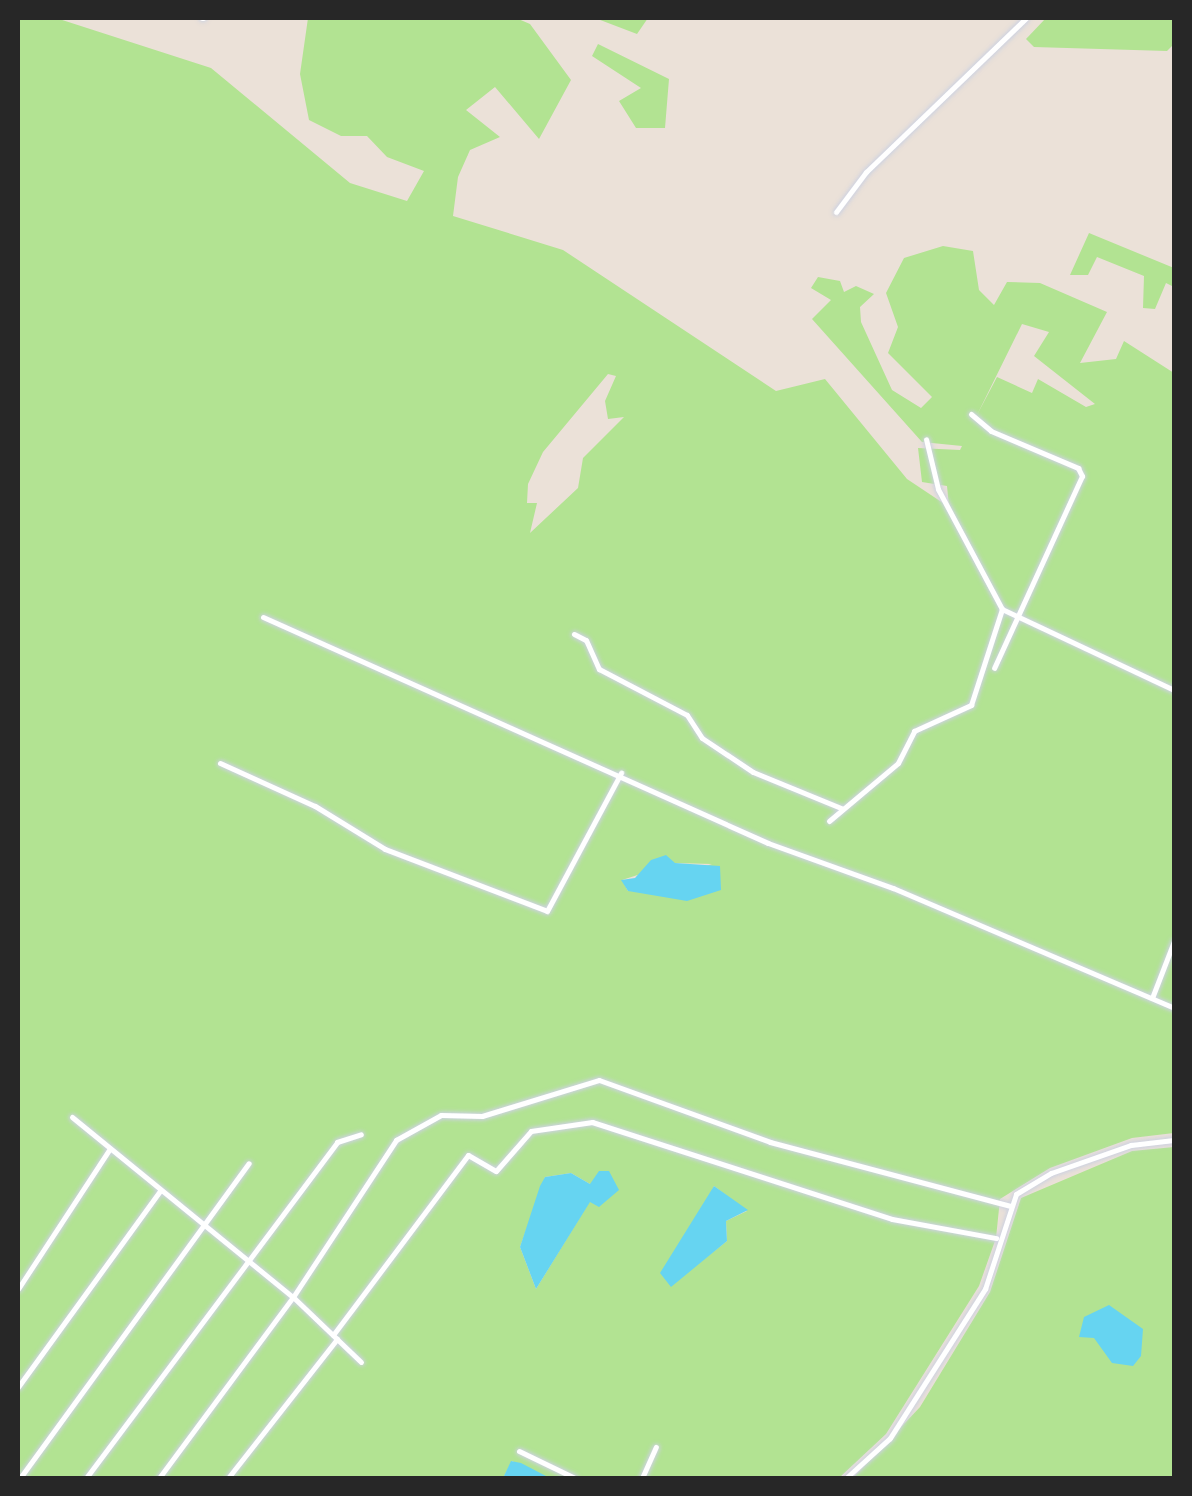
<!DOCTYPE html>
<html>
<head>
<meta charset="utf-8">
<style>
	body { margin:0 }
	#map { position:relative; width:1192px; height:1496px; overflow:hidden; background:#ebe1d8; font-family:"Fira Sans",sans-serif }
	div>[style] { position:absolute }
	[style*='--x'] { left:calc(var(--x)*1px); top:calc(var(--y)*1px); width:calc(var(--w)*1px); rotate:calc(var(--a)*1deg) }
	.green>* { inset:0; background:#b2e392 }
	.water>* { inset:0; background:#66d4f1 }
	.roads { filter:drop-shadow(0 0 2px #cdd2e1) drop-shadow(0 0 2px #cdd2e1) }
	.street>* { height:5px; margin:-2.5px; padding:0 2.5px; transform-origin:2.5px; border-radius:2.5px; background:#fff }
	span { translate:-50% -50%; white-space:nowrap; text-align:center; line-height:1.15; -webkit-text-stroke:8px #fff; paint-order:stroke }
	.frame { position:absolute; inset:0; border:20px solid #272727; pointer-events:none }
</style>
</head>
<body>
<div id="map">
	<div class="green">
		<i style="clip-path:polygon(evenodd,18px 18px,56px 18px,211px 68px,350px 183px,407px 201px,424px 171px,387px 157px,367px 136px,341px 136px,309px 120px,300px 74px,308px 18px,516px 18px,530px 24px,571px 80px,539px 139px,495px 87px,466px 110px,500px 137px,470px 150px,458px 177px,453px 216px,563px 250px,776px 391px,825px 379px,907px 479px,949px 507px,947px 486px,922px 482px,918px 448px,960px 450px,962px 446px,922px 442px,812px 319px,831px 300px,811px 288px,818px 277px,840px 281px,844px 292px,856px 286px,874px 294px,860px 307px,861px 322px,892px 390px,921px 408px,932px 397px,888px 353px,898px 327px,886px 293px,904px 258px,943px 246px,973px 251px,979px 290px,994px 305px,1007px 282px,1040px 283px,1107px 312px,1080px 363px,1116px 359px,1124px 341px,1174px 373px,1174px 1133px,1132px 1138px,1050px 1168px,1000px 1199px,996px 1238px,979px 1286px,886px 1434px,839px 1478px,545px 1478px,512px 1461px,503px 1478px,18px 1478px,18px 18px,1022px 324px,1049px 332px,1034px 356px,1095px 404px,1086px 407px,1038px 379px,1032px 393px,997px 377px,977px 415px,1022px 324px,18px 18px,608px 374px,616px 376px,605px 401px,608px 419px,624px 417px,583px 458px,578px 488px,530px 533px,537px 503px,527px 503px,528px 484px,543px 452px,608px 374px,18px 18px,675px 863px,712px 864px,628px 891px,622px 880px,675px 863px,18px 18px,571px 1173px,590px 1184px,590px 1201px,536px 1289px,520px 1247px,545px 1177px,571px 1173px,18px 18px,714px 1186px,747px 1211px,726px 1221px,727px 1241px,670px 1286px,714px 1186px)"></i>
		<i style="clip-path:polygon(595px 18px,648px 18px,637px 34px)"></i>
		<i style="clip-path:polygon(1046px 18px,1174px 18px,1174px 44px,1167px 51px,1034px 47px,1026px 39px)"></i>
		<i style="clip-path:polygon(598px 44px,669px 79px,665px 128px,636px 128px,619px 101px,641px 88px,592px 56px)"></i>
		<i style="clip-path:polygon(1089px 233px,1174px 268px,1174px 287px,1166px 283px,1155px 309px,1143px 308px,1144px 276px,1097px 257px,1088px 275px,1070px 275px)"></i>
		<i style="clip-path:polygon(1174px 1147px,1174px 1478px,853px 1478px,920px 1407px,990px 1292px,1021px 1198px,1132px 1151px)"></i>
	</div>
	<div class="water">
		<i style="clip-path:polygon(666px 855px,675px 863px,720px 866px,721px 890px,687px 901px,628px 891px,621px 880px,635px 878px,651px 860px)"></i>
		<i style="clip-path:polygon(599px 1171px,609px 1171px,619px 1190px,599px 1207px,590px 1202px,536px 1289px,520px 1247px,540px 1186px,545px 1177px,571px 1173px,590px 1184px)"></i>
		<i style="clip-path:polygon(714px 1186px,748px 1210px,726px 1221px,727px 1241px,671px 1287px,660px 1273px)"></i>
		<i style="clip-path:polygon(1109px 1305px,1143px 1329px,1141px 1356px,1133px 1366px,1112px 1363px,1094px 1338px,1079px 1337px,1084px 1317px)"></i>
		<i style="clip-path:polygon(511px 1461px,521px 1463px,546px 1476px,503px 1478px)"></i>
	</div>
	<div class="roads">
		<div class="street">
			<i style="--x:202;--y:18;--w:1;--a:0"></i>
			<i style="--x:836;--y:212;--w:50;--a:-53.1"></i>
			<i style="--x:866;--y:172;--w:222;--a:-43.9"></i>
			<i style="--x:971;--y:414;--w:26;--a:40"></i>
			<i style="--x:991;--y:431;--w:95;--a:23"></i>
			<i style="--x:1078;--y:468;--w:9;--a:63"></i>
			<i style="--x:1082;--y:476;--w:211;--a:114.6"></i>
			<i style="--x:1002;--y:609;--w:190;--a:25.2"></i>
			<i style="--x:263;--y:617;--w:553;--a:24.11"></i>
			<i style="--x:768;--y:843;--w:133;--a:19.8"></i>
			<i style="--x:893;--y:888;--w:306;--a:23.1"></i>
			<i style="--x:574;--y:634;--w:13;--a:27"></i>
			<i style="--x:586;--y:640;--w:32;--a:66"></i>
			<i style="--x:599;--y:669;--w:99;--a:27.6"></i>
			<i style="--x:687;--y:715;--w:27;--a:57"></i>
			<i style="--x:702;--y:738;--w:61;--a:33.7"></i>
			<i style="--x:753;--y:772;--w:97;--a:22.3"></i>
			<i style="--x:220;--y:763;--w:104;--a:24.4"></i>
			<i style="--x:315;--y:806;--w:82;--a:31.6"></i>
			<i style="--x:385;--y:849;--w:173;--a:20.9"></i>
			<i style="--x:547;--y:911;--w:157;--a:-61.8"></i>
			<i style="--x:829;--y:821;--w:90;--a:-40"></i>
			<i style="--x:898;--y:763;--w:36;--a:-63"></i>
			<i style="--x:914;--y:731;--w:63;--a:-24.5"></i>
			<i style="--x:971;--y:705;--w:101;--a:-72.1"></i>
			<i style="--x:1002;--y:609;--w:136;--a:-118.1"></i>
			<i style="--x:938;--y:489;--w:51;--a:-103.5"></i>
			<i style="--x:1152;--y:998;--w:61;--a:-68.9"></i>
			<i style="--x:72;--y:1117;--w:285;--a:39.2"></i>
			<i style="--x:293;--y:1297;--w:188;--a:-56.7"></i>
			<i style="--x:396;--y:1140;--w:51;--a:-29.1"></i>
			<i style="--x:441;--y:1115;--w:41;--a:1.4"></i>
			<i style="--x:482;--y:1116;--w:122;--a:-17.1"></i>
			<i style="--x:599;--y:1080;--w:182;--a:19.9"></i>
			<i style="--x:770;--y:1142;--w:248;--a:14.9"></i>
			<i style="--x:18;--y:1289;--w:166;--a:-56.8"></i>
			<i style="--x:333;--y:1335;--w:225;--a:-53.1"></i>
			<i style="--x:468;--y:1155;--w:32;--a:30"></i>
			<i style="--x:496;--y:1171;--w:53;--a:-48.8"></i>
			<i style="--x:531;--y:1131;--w:62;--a:-8.4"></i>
			<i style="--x:592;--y:1122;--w:315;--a:17.9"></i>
			<i style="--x:892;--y:1219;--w:106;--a:10.4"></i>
			<i style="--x:18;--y:1387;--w:242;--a:-54.1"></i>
			<i style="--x:519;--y:1451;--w:62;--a:25.7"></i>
			<i style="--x:20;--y:1478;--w:389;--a:-54"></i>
			<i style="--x:86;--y:1478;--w:419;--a:-53.2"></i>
			<i style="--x:337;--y:1142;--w:25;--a:-18"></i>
			<i style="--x:159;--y:1478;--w:225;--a:-53.5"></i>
			<i style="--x:293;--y:1297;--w:94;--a:43.7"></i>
			<i style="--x:228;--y:1478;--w:177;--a:-51.9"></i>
			<i style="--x:642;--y:1478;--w:34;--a:-66"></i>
			<i style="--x:846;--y:1478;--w:59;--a:-42.3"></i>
			<i style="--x:890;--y:1438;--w:177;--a:-57.5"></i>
			<i style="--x:985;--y:1289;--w:100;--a:-71.9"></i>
			<i style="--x:1016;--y:1194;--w:41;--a:-31"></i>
			<i style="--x:1051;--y:1173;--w:85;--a:-19.3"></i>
			<i style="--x:1131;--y:1145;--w:43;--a:-6.6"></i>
		</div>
	</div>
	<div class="frame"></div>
</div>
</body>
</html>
